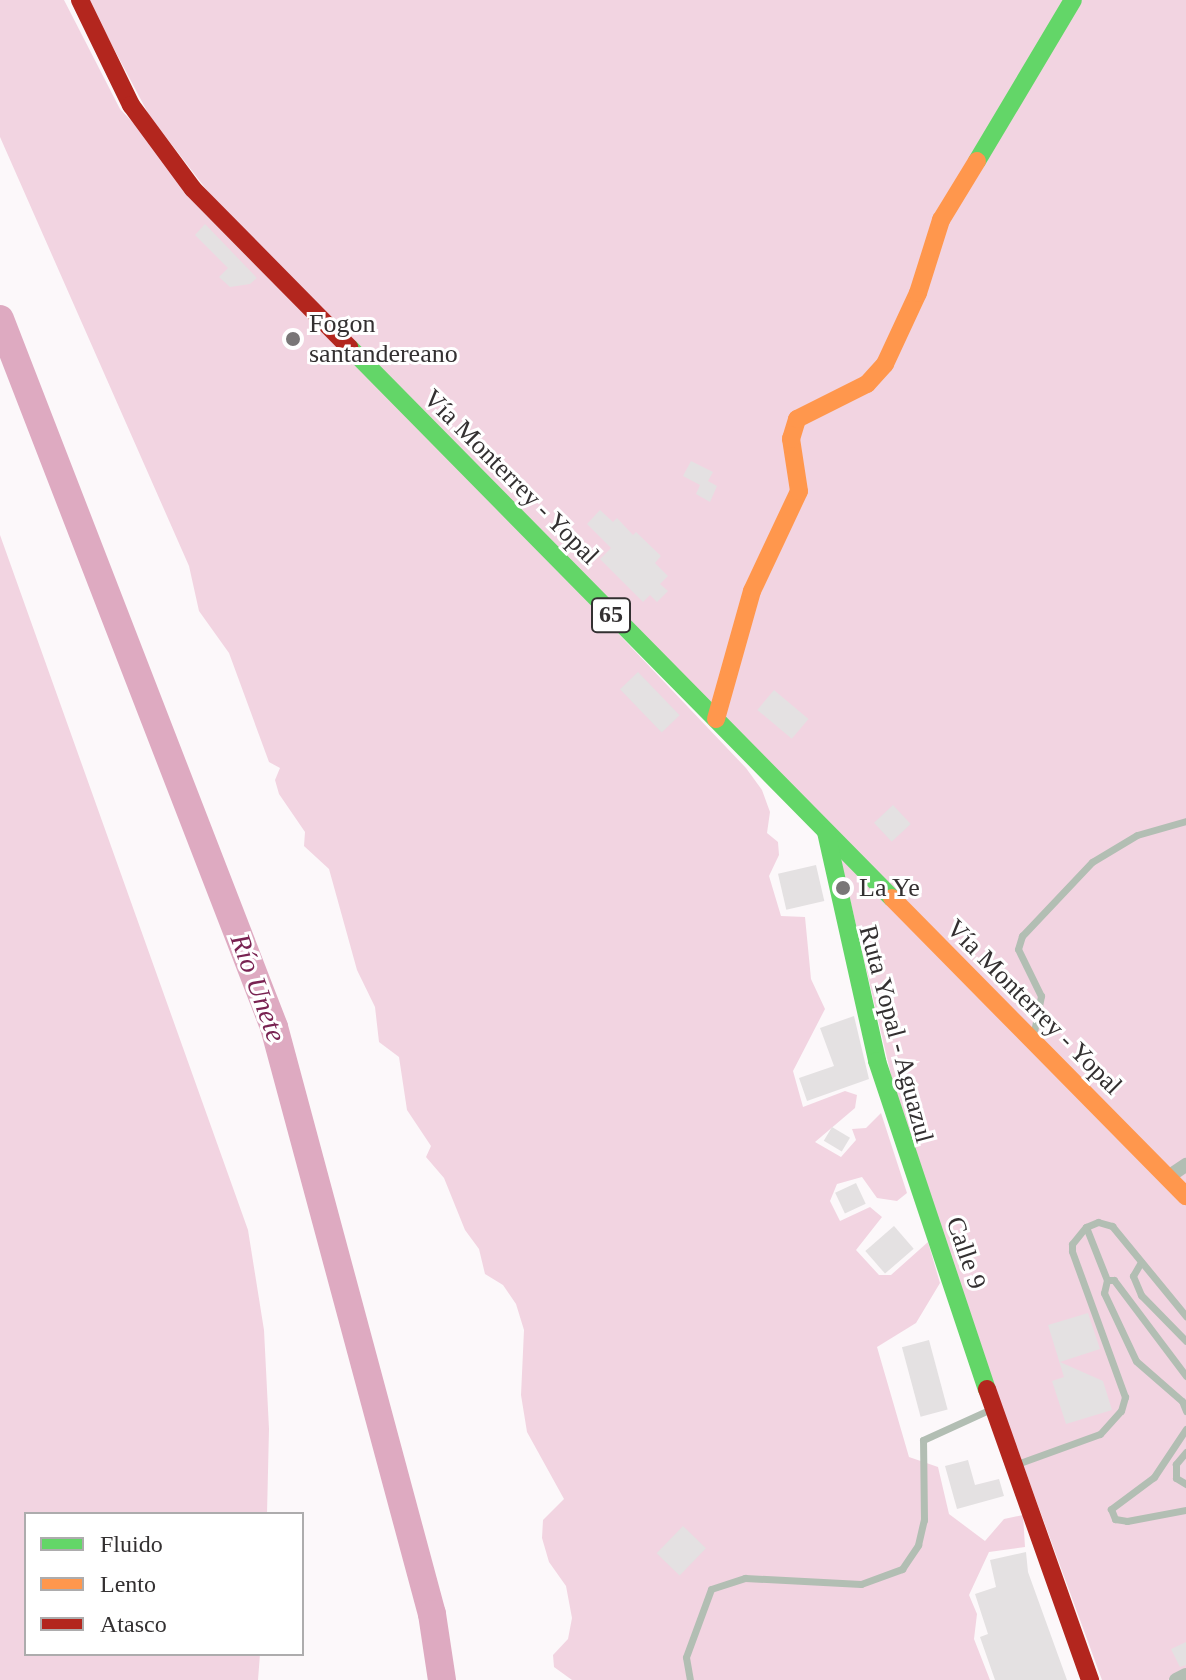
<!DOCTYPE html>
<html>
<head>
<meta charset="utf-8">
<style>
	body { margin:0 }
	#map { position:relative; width:1186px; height:1680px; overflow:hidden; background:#fcf8fa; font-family:Georgia,serif }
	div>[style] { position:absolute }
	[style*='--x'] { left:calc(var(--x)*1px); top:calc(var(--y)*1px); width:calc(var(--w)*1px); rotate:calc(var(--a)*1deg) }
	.green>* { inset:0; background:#f2d4e1 }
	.river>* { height:28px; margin:-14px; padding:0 14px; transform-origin:14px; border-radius:14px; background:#deaac1 }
	.building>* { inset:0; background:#e4e1e2; transform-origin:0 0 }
	.lane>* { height:7px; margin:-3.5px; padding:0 3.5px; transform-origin:3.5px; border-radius:3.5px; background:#b2beb3 }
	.street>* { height:14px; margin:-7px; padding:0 7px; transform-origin:7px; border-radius:7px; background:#b2beb3 }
	.fast>* { height:18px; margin:-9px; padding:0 9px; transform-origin:9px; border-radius:9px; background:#63d668 }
	.slow>* { height:18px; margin:-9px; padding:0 9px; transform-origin:9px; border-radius:9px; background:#ff974d }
	.jam>* { height:18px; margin:-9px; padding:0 9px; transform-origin:9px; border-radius:9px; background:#b3261e }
	.dots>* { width:22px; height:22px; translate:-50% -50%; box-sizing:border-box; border:4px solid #fff; border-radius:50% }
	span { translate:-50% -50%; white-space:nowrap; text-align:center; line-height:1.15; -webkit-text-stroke:6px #fff; paint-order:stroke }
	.shield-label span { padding:2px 6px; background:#fff; border:2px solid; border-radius:6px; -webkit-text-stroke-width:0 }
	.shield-label { font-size:24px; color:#333031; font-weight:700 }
	.poi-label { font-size:26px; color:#333031 }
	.left { translate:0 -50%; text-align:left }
	.street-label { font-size:26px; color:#333031 }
	.water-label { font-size:28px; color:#792352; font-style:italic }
	.legend { position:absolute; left:24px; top:1512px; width:280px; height:144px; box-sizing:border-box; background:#fff; border:2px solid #adacad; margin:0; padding:10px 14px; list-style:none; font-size:24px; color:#333031 }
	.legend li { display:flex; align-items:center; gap:16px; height:40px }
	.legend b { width:40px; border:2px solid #adacad }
</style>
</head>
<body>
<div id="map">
	<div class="green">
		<i style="clip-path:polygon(0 0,64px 0,120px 109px,746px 768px,762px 790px,770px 812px,767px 833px,778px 842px,779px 855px,769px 876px,781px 916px,805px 917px,811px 979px,825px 1009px,793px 1071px,803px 1107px,845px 1091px,857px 1095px,855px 1108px,815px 1142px,841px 1157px,856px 1140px,852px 1129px,866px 1128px,881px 1113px,907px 1193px,897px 1201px,877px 1198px,862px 1177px,837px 1184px,830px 1201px,840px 1221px,870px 1207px,882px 1217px,856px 1250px,879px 1275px,891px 1275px,928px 1242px,940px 1283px,916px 1323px,877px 1347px,909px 1457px,938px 1467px,949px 1514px,985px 1541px,1004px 1519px,1023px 1515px,1025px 1547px,989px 1552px,969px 1595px,977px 1614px,974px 1639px,990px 1680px,572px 1680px,554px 1667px,553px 1655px,568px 1639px,572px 1618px,566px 1586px,549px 1562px,542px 1538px,543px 1520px,564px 1499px,527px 1432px,521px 1395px,524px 1330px,516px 1304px,503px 1285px,485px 1274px,479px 1249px,465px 1230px,444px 1178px,426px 1157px,431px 1146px,407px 1110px,399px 1057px,379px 1042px,375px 1007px,357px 970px,329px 869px,304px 846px,305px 832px,279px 794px,275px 780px,280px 768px,269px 762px,229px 653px,199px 611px,189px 566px,0 137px)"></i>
		<i style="clip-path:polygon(88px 0,1186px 0,1186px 1671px,1168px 1680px,1102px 1680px,984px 1358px,894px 1088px,833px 826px,219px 206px,149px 115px)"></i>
		<i style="clip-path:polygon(0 535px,248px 1230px,264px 1330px,269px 1429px,267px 1514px,26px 1514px,26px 1654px,260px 1654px,258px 1680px,0 1680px)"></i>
	</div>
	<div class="river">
		<i style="--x:0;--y:319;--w:759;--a:68.84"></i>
		<i style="--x:274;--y:1027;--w:608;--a:74.94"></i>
		<i style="--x:432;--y:1614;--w:67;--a:81.4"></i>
	</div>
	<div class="building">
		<i style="clip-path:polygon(205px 224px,257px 278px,250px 284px,230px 287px,219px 277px,228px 268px,195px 235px)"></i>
		<i style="clip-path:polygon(691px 461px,713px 472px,708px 481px,717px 486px,710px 502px,696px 494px,700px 485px,683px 476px)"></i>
		<i style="clip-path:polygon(600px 510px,613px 522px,617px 518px,633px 535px,636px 532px,661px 556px,655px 563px,668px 576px,660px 584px,668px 591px,657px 602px,650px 595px,643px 602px,600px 559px,611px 548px,587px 524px)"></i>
		<i style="left:638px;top:672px;width:60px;height:25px;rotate:46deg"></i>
		<i style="left:774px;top:690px;width:45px;height:26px;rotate:40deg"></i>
		<i style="left:893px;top:805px;width:26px;height:26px;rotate:47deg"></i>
		<i style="left:816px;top:865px;width:37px;height:39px;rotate:77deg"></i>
		<i style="clip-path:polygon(854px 1016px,869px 1079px,807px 1101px,799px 1078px,834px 1066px,820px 1028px)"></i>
		<i style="left:832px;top:1127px;width:21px;height:16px;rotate:31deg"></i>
		<i style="left:856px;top:1183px;width:23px;height:23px;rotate:65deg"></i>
		<i style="left:894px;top:1226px;width:30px;height:38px;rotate:49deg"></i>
		<i style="clip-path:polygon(1088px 1313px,1100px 1349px,1060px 1362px,1103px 1381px,1112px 1410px,1066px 1424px,1052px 1381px,1064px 1377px,1048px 1325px)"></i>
		<i style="left:929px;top:1340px;width:72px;height:28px;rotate:75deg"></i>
		<i style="clip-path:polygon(968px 1460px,975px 1485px,999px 1479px,1004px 1496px,957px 1509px,945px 1466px)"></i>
		<i style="left:683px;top:1526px;width:32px;height:38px;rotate:44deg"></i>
		<i style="clip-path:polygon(1026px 1552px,1028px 1572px,1067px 1680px,995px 1680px,980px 1637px,988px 1634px,975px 1594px,996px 1587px,990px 1560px)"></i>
		<i style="clip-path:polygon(1186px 1642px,1186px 1665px,1180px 1667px,1171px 1649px)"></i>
	</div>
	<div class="lane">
		<i style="--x:1034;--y:1032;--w:37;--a:-79"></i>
		<i style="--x:1041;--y:996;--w:52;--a:-116.1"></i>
		<i style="--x:1018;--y:949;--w:14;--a:-73"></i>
		<i style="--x:1022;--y:936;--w:102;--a:-46.6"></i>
		<i style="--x:1092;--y:862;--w:52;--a:-31"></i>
		<i style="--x:1137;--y:835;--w:51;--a:-15.9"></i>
		<i style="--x:1086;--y:1227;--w:57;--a:68.4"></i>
		<i style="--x:1141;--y:1262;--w:16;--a:120"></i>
		<i style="--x:1133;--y:1276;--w:21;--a:67"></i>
		<i style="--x:1141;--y:1295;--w:64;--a:45.6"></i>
		<i style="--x:1186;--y:1376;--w:120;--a:-126.9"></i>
		<i style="--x:1114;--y:1280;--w:7;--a:180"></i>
		<i style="--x:1107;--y:1280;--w:13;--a:103"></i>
		<i style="--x:1104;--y:1293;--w:75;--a:64.8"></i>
		<i style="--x:1136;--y:1361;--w:61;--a:41"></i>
		<i style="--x:1182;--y:1401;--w:11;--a:68"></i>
		<i style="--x:1186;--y:1429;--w:58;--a:123.7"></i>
		<i style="--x:1154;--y:1477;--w:54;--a:143.3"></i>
		<i style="--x:1111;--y:1509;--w:11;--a:68"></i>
		<i style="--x:1115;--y:1519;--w:12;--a:9"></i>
		<i style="--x:1127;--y:1521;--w:60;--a:-10.6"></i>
		<i style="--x:1186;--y:1452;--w:16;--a:130"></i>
		<i style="--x:1176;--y:1464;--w:14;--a:90"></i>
		<i style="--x:1176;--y:1478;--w:12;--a:31"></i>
		<i style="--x:1017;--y:1464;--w:88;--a:-19.9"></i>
		<i style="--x:1100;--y:1434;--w:31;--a:-48"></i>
		<i style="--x:1121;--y:1411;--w:15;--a:-74"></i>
		<i style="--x:1125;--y:1397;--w:155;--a:-110"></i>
		<i style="--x:1072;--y:1251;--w:7;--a:-90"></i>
		<i style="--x:1072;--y:1244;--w:22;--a:-51"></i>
		<i style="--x:1086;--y:1227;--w:13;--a:-23"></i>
		<i style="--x:1098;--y:1222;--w:15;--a:16"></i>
		<i style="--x:1112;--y:1226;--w:117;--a:50.6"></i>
		<i style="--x:690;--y:1680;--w:23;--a:-100"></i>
		<i style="--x:686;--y:1657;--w:72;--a:-69.8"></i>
		<i style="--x:711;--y:1589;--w:36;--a:-18"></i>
		<i style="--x:745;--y:1578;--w:116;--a:3"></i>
		<i style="--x:861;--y:1584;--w:44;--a:-20.1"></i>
		<i style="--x:902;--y:1569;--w:29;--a:-56"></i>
		<i style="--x:918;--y:1545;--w:26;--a:-77"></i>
		<i style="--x:924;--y:1520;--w:80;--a:-90.7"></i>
		<i style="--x:923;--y:1440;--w:75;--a:-24.5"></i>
	</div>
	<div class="street">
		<i style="--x:1168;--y:1177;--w:22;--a:-34"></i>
		<i style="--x:1176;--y:1680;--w:11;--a:-27"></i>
	</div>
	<div class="fast">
		<i style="--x:977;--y:161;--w:187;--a:-59.2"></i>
		<i style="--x:350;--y:348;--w:772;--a:45.42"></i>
		<i style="--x:826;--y:832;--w:235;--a:77.4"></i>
		<i style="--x:877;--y:1061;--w:346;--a:71.5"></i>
	</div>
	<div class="slow">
		<i style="--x:716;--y:719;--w:133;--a:-74.3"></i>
		<i style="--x:752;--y:591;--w:110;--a:-64.8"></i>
		<i style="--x:799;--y:491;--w:53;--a:-98.7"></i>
		<i style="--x:791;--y:439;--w:21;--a:-73"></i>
		<i style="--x:797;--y:419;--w:78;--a:-26.6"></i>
		<i style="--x:867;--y:384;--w:27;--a:-48"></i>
		<i style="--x:885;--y:364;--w:78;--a:-65.1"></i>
		<i style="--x:918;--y:293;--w:77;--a:-72.5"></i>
		<i style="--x:941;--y:220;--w:69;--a:-58.6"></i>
		<i style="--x:892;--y:898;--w:419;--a:45.4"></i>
	</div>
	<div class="jam">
		<i style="--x:80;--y:0;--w:117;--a:64.1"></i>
		<i style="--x:131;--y:105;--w:104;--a:53.6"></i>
		<i style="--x:193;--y:189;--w:223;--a:45.4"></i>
		<i style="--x:987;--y:1389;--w:309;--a:70.5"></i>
	</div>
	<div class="dots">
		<i style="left:293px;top:339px;background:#797677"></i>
		<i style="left:843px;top:888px;background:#797677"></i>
	</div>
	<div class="shield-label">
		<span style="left:611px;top:615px">65</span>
	</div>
	<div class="poi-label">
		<span class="left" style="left:309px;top:339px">Fogon<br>santandereano</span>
		<span class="left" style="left:859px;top:888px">La Ye</span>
	</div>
	<div class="street-label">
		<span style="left:511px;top:477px;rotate:45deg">Vía Monterrey - Yopal</span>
		<span style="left:1034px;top:1007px;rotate:45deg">Vía Monterrey - Yopal</span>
		<span style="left:896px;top:1034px;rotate:75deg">Ruta Yopal - Aguazul</span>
		<span style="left:966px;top:1253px;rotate:71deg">Calle 9</span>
	</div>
	<div class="water-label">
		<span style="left:258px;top:988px;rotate:70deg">Río Unete</span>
	</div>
	<ul class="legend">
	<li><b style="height:10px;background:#63d668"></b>Fluido</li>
	<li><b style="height:10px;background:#ff974d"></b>Lento</li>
	<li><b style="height:10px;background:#b3261e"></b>Atasco</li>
	</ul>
</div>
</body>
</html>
